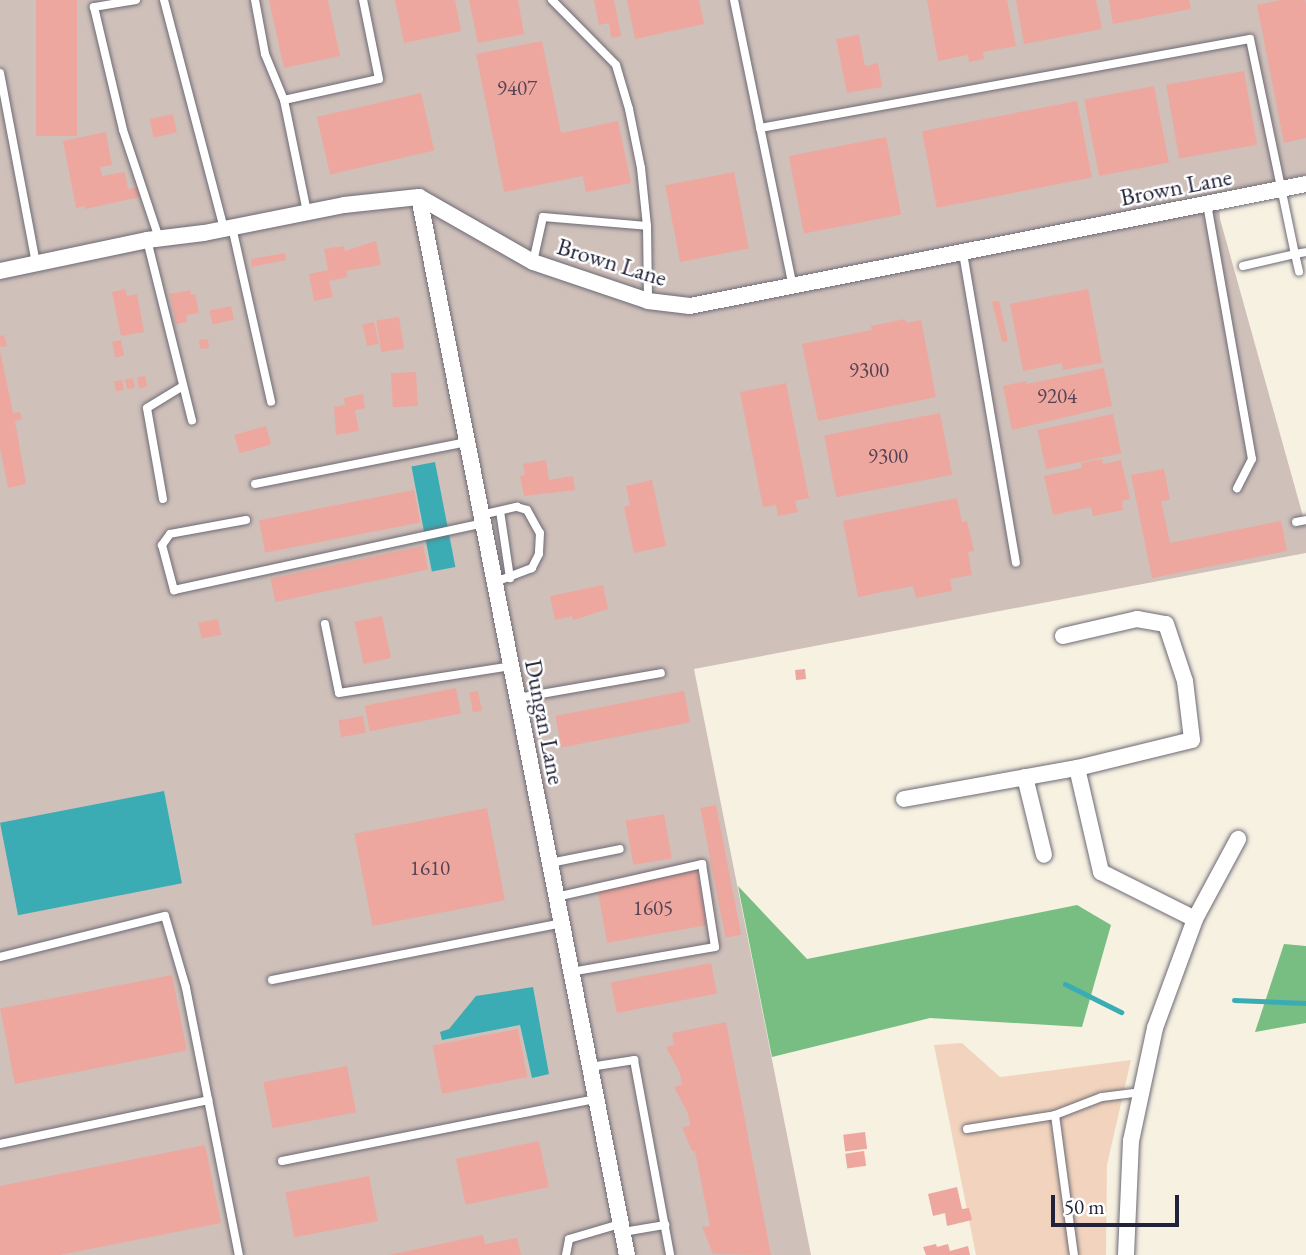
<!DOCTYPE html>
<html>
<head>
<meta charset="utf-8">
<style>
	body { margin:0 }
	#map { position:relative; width:1306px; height:1255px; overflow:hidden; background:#f7f1e2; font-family:"EB Garamond",serif }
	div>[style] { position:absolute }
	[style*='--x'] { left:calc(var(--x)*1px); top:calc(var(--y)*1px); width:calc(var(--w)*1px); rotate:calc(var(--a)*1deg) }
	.built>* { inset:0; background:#f2d4be }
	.industrial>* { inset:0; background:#cfc0ba }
	.forest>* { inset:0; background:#78bd81 }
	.water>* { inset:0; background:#3bacb4; transform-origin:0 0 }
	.stream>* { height:5px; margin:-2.5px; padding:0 2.5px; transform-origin:2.5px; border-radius:2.5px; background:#3bacb4 }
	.building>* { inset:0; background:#eda79e; transform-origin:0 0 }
	.roads { filter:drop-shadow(0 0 2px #6d6a75) drop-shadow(0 0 2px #6d6a75) }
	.service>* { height:8px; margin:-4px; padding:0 4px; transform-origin:4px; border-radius:4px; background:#fff }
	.minor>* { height:16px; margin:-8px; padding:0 8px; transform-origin:8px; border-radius:8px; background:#fff }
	span { translate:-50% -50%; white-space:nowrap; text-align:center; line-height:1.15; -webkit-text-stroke:5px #fff; paint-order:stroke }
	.number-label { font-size:21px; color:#554354 }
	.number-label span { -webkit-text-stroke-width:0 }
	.street-label { font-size:24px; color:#22223b }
	.scale { position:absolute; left:1051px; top:1195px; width:128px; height:32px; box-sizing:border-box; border:4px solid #22223b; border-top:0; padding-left:9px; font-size:21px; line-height:24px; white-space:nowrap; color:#22223b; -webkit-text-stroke:5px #fff; paint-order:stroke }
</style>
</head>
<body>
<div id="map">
	<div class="built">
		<i style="clip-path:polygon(962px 1043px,1000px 1077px,1131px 1060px,1107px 1165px,1106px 1255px,976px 1255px,934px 1045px)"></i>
	</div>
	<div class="industrial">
		<i style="clip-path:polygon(0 0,1306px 0,1306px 175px,1218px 193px,1220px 219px,1306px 527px,1306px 553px,694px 669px,811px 1255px,0 1255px)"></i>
	</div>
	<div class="forest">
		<i style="clip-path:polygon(738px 886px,807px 959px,1077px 905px,1111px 925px,1082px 1027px,930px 1018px,772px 1057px)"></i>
		<i style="clip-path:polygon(1284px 944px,1306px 946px,1306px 1023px,1255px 1032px)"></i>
	</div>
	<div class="water">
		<i style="left:435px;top:462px;width:107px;height:24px;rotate:79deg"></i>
		<i style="left:164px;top:791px;width:94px;height:167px;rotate:79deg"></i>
		<i style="clip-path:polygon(533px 987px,549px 1074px,532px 1078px,520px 1025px,442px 1040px,440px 1032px,449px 1029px,476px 996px)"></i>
	</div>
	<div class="stream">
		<i style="--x:1065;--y:984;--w:63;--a:26.6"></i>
		<i style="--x:1234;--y:1000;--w:72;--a:2.4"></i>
	</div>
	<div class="building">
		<i style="left:36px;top:0;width:41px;height:136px"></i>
		<i style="clip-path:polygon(269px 0,328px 0,340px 56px,284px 68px)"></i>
		<i style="clip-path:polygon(395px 0,455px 0,461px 31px,404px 43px)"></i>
		<i style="clip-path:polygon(469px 0,518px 0,524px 34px,478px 43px)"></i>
		<i style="clip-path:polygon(594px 0,614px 0,621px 36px,611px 38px,609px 23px,599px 25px)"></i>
		<i style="clip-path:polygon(627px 0,699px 0,704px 24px,635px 39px)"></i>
		<i style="clip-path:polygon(927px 0,1007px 0,1016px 46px,983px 52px,984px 59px,969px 62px,968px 55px,938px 61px)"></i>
		<i style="clip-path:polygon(1016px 0,1096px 0,1102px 29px,1024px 44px)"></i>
		<i style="clip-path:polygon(1109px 0,1189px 0,1191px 9px,1113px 24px)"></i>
		<i style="clip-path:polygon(1280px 0,1305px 0,1306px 5px,1306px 138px,1284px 143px,1257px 5px)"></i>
		<i style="clip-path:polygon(859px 35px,865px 66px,878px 63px,882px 87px,847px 93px,836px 39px)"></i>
		<i style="clip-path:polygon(542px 41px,561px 133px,618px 121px,631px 183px,586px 192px,583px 176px,504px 192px,476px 54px)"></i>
		<i style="left:1244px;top:71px;width:75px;height:79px;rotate:80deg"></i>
		<i style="left:1154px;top:86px;width:78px;height:71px;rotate:79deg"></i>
		<i style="left:421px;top:93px;width:59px;height:107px;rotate:77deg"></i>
		<i style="left:1077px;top:101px;width:78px;height:158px;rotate:79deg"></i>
		<i style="left:173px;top:114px;width:19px;height:24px;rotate:78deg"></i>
		<i style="clip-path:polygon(106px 132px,112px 165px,100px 167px,102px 176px,125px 172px,128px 189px,138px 187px,140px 197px,85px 209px,85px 206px,76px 208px,63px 141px)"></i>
		<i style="left:886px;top:137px;width:79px;height:99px;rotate:79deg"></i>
		<i style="left:734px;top:172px;width:78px;height:70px;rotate:79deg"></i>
		<i style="clip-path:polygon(376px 241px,381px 265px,346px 271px,348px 277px,329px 281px,333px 297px,314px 301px,309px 274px,328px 270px,324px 249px,344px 246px,345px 251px)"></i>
		<i style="clip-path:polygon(285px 253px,286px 260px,252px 267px,251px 259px)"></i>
		<i style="clip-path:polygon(125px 289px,127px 296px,137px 294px,144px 332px,121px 336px,112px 292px)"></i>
		<i style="clip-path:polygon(1088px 289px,1102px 363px,1063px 370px,1062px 363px,1023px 371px,1010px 304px)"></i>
		<i style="clip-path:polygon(190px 290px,191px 295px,195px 294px,199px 313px,186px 315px,187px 322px,176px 324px,170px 294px)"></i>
		<i style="clip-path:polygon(999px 301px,1008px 341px,1002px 342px,992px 302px)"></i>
		<i style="left:231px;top:306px;width:14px;height:22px;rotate:78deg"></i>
		<i style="left:399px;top:317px;width:32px;height:23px;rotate:81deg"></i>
		<i style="clip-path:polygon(905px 319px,906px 323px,921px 320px,936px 397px,818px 421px,802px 344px,872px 330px,871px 326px)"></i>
		<i style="left:374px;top:322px;width:22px;height:12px;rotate:77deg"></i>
		<i style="clip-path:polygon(4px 335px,7px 346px,0 347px,0 336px)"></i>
		<i style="left:208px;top:339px;width:9px;height:9px;rotate:84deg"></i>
		<i style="left:121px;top:340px;width:16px;height:9px;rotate:79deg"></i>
		<i style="clip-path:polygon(0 351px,13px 413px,20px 412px,22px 419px,15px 421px,26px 484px,8px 488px,0 448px)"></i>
		<i style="clip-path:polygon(1104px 368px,1112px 406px,1012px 430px,1003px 386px,1026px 381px,1027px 384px)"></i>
		<i style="left:416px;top:372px;width:34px;height:25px;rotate:87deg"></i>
		<i style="left:145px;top:376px;width:11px;height:8px;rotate:80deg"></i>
		<i style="left:133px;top:378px;width:10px;height:8px;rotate:79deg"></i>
		<i style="left:122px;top:380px;width:10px;height:8px;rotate:79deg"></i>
		<i style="clip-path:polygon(786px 383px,809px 498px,795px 501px,798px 512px,778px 516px,776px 505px,763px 507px,740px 392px)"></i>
		<i style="clip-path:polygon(363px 394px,365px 408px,355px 410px,359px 431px,336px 435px,334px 407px,345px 405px,344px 398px)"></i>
		<i style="left:940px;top:413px;width:63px;height:118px;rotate:79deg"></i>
		<i style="left:1113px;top:414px;width:40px;height:77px;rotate:78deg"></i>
		<i style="left:266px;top:426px;width:19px;height:33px;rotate:74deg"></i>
		<i style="clip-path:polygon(1102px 459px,1103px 464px,1121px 460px,1130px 499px,1122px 501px,1123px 510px,1093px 516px,1091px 507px,1053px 515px,1044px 476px,1082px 468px,1081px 463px)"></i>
		<i style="clip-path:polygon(546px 460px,549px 480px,573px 476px,575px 490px,524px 496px,520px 476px,525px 475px,523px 464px)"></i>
		<i style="clip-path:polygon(1164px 469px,1170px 500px,1161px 501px,1170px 543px,1281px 521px,1287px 551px,1152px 578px,1131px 475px)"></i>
		<i style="clip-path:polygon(652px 480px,666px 546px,634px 553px,624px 507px,630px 505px,626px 486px)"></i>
		<i style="left:414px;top:490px;width:33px;height:158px;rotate:79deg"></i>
		<i style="clip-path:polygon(957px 498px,962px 522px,967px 521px,974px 551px,968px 552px,972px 575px,950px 579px,952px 591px,916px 598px,913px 586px,858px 597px,843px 521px)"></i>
		<i style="left:423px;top:546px;width:24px;height:156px;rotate:78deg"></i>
		<i style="clip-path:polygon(603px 585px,608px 609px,573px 620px,572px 616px,555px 620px,550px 596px)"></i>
		<i style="left:382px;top:616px;width:43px;height:28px;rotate:78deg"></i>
		<i style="left:218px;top:619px;width:16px;height:20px;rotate:79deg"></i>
		<i style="left:805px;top:669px;width:10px;height:10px;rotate:84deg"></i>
		<i style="left:456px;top:688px;width:26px;height:93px;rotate:79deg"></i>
		<i style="left:478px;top:691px;width:20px;height:9px;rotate:79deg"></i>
		<i style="left:684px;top:691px;width:32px;height:131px;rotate:79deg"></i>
		<i style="left:363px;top:716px;width:17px;height:25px;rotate:80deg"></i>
		<i style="left:716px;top:805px;width:132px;height:16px;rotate:79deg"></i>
		<i style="left:487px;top:808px;width:94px;height:135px;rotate:79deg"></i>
		<i style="left:664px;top:814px;width:45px;height:39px;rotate:80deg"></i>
		<i style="left:697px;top:871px;width:55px;height:101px;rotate:80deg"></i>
		<i style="left:711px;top:963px;width:31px;height:102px;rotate:79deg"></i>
		<i style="left:172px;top:975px;width:77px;height:175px;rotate:79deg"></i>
		<i style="clip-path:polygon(726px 1022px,771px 1255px,713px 1254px,702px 1227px,710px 1226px,695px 1151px,692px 1151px,682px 1127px,690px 1126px,688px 1113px,674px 1087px,682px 1085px,680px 1073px,666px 1047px,674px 1045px,672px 1033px)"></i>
		<i style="left:518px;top:1029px;width:49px;height:87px;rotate:79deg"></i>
		<i style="left:347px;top:1066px;width:47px;height:85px;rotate:79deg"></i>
		<i style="left:865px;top:1132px;width:17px;height:22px;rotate:83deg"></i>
		<i style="left:539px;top:1141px;width:47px;height:85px;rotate:78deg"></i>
		<i style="clip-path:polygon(205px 1145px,221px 1223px,60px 1255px,0 1255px,0 1186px)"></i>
		<i style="left:864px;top:1151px;width:15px;height:19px;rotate:82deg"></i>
		<i style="left:369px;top:1176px;width:46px;height:85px;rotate:79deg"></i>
		<i style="clip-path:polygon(957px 1187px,962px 1209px,969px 1208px,972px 1220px,947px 1226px,945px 1213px,933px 1216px,928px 1194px)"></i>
		<i style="clip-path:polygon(483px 1235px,485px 1244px,517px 1238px,521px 1255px,389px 1255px)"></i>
		<i style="clip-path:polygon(936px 1244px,937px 1247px,948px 1244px,950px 1251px,968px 1246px,970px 1255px,926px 1255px,923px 1247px)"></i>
	</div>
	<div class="roads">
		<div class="service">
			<i style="--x:136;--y:0;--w:43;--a:170.5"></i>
			<i style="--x:94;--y:7;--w:126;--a:76.7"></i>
			<i style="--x:123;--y:130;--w:114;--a:71.6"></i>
			<i style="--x:164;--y:0;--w:237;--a:75.3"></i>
			<i style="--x:255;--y:0;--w:55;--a:79.5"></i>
			<i style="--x:265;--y:54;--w:50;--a:67.6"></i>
			<i style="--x:284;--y:100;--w:114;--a:78.4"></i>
			<i style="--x:552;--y:0;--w:91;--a:45.4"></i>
			<i style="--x:616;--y:65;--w:46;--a:73.5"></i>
			<i style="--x:629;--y:109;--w:60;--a:78.5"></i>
			<i style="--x:641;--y:168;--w:58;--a:84.1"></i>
			<i style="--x:647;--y:226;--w:75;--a:89.2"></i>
			<i style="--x:734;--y:0;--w:293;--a:78.4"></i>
			<i style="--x:0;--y:73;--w:194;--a:79.3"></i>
			<i style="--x:284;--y:100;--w:97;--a:-12.5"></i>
			<i style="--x:379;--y:79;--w:81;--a:-101.4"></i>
			<i style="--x:760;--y:128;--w:498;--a:-10.3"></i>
			<i style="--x:1250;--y:39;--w:220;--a:78.2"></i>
			<i style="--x:1295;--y:254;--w:11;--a:-10"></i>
			<i style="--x:1207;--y:204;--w:259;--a:80"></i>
			<i style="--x:1252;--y:459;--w:33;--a:117"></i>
			<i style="--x:232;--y:227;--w:179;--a:77.4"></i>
			<i style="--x:147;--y:240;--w:186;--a:76"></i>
			<i style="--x:963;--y:253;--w:314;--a:80.3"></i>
			<i style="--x:533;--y:262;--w:46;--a:-77.5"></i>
			<i style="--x:543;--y:217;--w:104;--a:4.9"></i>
			<i style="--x:1243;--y:266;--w:53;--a:-13"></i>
			<i style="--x:1295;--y:254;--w:18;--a:77"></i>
			<i style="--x:255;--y:484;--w:216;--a:-11.2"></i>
			<i style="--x:163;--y:499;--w:92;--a:-100"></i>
			<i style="--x:147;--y:408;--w:42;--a:-31.4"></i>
			<i style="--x:500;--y:511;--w:68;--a:81.5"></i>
			<i style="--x:481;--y:515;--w:37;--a:-13"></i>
			<i style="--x:517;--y:507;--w:10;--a:17"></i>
			<i style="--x:527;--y:510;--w:26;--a:61"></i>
			<i style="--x:540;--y:533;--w:21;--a:93"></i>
			<i style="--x:539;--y:554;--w:16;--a:117"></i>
			<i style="--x:532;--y:568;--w:40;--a:159"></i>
			<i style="--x:246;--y:520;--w:77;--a:169.6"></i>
			<i style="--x:170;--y:534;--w:14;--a:126"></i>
			<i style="--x:162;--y:545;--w:47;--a:75.1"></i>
			<i style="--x:174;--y:590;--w:316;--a:-12.2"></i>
			<i style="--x:1296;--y:522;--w:10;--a:-11"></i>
			<i style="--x:325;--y:624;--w:70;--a:78.5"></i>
			<i style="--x:339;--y:693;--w:174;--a:-8.9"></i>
			<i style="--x:518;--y:698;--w:145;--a:-9.9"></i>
			<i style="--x:550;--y:863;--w:71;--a:-11.3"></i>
			<i style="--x:556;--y:897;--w:150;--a:-12.7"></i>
			<i style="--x:702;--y:864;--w:84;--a:81.1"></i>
			<i style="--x:715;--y:947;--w:146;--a:170.2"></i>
			<i style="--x:0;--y:957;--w:170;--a:-14"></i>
			<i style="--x:165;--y:916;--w:75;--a:73.7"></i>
			<i style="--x:186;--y:988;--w:272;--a:78.8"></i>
			<i style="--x:272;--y:980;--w:296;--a:-11.1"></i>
			<i style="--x:590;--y:1067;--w:45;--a:-9"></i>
			<i style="--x:634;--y:1060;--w:198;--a:79.5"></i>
			<i style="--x:1055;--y:1115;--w:50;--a:-21"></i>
			<i style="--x:1102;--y:1097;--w:40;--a:-7.1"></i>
			<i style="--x:967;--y:1129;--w:89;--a:-9"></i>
			<i style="--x:1055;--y:1115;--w:141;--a:82.3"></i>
			<i style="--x:0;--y:1144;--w:213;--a:-11.9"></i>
			<i style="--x:282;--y:1161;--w:320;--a:-11.2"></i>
			<i style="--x:623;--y:1232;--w:43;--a:-9.5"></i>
			<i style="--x:566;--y:1255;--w:16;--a:-79"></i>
			<i style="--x:569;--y:1239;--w:53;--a:-16.4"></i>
		</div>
		<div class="minor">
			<i style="--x:419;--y:197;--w:1078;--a:78.88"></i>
			<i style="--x:0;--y:271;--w:150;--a:-11.9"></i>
			<i style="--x:147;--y:240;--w:57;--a:-7"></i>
			<i style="--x:204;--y:233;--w:143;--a:-11.3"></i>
			<i style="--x:344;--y:205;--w:75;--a:-6.1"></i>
			<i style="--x:419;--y:197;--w:131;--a:29.7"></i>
			<i style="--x:533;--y:262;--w:121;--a:18.7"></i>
			<i style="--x:648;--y:301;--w:42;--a:6.8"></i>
			<i style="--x:690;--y:306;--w:628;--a:-11.2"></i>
			<i style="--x:1063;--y:636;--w:76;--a:-12.9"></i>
			<i style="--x:1137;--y:619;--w:29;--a:10"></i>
			<i style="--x:1166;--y:624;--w:60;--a:71.6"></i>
			<i style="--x:1185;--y:681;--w:59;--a:83.2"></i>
			<i style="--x:1192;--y:740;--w:118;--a:166.3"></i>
			<i style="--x:1077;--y:768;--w:107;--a:77"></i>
			<i style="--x:1101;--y:872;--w:105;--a:26.6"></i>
			<i style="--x:1025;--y:777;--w:80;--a:76.3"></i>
			<i style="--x:904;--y:799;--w:176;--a:-10.2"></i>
			<i style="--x:1126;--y:1255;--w:114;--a:-87.5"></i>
			<i style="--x:1131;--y:1141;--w:116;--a:-78"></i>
			<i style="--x:1155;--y:1028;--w:116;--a:-69.8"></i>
			<i style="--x:1195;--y:919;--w:91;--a:-61.7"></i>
		</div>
	</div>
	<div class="number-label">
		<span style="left:517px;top:88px">9407</span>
		<span style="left:869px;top:370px">9300</span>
		<span style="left:1057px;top:396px">9204</span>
		<span style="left:888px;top:456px">9300</span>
		<span style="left:430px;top:868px">1610</span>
		<span style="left:653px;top:908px">1605</span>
	</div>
	<div class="street-label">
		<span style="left:1176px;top:187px;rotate:-11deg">Brown Lane</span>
		<span style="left:612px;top:262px;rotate:17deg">Brown Lane</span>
		<span style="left:545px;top:722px;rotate:79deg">Dungan Lane</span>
	</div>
	<div class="scale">50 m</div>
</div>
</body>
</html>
